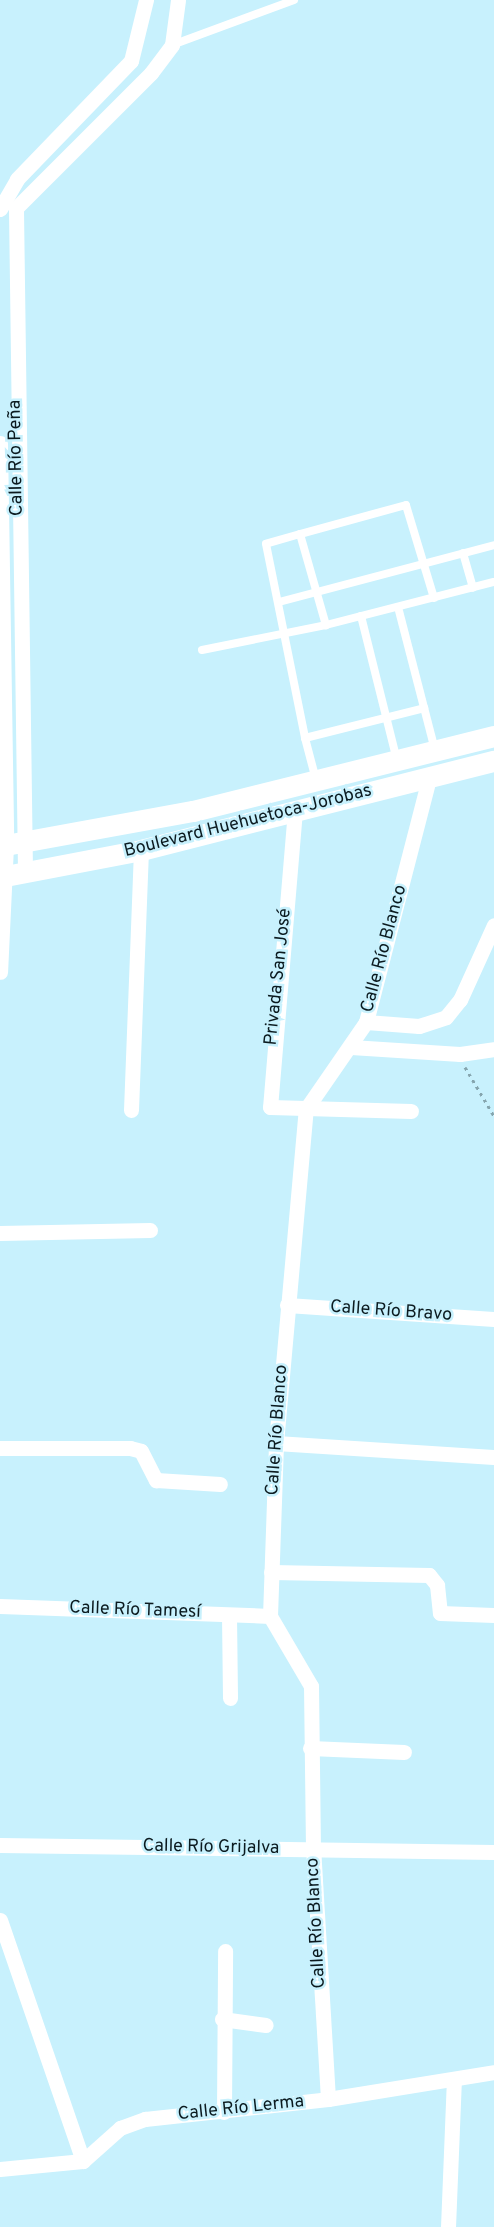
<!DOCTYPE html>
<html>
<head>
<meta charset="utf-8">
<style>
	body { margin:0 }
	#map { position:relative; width:494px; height:2227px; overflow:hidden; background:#c8f1fd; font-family:Overpass,sans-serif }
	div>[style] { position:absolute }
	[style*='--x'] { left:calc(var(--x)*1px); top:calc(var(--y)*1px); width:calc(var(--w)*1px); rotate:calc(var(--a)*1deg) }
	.path>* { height:3px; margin-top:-1.5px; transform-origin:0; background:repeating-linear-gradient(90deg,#85a5ae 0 3px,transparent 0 7.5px) }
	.lane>* { height:8px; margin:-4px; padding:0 4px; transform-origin:4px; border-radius:4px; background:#fff }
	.street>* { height:15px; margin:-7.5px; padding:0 7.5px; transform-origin:7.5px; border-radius:7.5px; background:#fff }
	.secondary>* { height:21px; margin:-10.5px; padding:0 10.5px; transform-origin:10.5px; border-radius:10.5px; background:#fff }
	span { translate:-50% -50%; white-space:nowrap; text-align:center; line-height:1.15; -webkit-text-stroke:5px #c8f1fd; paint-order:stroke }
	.street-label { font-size:18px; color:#0b1a1f }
</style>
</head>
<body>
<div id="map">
	<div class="path">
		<i style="--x:465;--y:1067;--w:57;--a:59.4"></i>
	</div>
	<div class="lane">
		<i style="--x:172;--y:45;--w:130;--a:-20.2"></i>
		<i style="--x:300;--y:534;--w:35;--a:164"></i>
		<i style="--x:266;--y:544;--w:198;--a:78.6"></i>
		<i style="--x:305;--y:738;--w:123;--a:-14.1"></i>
		<i style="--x:463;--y:553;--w:36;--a:74"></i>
		<i style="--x:434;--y:598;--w:97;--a:-106.8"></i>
		<i style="--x:406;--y:505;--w:110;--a:164.7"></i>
		<i style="--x:300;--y:534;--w:95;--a:74.1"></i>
		<i style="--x:326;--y:625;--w:173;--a:-14.4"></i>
		<i style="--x:279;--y:602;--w:222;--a:-14.8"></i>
		<i style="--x:398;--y:607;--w:148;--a:75.5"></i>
		<i style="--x:361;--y:616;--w:148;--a:76"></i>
		<i style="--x:202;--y:650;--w:126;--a:-11.4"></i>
		<i style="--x:305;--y:738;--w:43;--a:75.3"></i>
	</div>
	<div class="street">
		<i style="--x:0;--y:209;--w:34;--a:-60"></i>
		<i style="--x:17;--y:179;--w:164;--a:-46"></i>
		<i style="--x:131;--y:61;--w:63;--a:-76.2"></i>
		<i style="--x:0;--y:443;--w:403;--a:89.1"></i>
		<i style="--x:6;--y:846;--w:126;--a:92.7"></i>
		<i style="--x:295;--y:810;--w:298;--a:94.8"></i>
		<i style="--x:270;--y:1107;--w:141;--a:1.6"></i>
		<i style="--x:25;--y:871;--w:663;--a:-90.78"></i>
		<i style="--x:16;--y:208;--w:191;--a:-45"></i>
		<i style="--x:151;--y:73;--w:35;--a:-53"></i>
		<i style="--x:172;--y:45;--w:45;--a:-82.4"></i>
		<i style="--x:366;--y:1022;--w:53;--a:4.3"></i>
		<i style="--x:419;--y:1026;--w:28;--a:-18"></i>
		<i style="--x:446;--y:1017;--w:22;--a:-51"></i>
		<i style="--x:460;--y:1000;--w:82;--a:-65.6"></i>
		<i style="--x:351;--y:1047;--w:109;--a:3.7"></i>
		<i style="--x:460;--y:1054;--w:34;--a:-8"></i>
		<i style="--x:131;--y:1110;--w:260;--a:-87.8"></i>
		<i style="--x:0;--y:1233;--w:150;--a:-1.1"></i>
		<i style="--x:287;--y:1305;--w:207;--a:3.9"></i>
		<i style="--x:276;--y:1443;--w:218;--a:3.7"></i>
		<i style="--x:0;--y:1448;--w:130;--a:0"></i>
		<i style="--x:130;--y:1448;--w:11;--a:15"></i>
		<i style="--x:141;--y:1451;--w:33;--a:63"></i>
		<i style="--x:156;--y:1480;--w:64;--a:3.6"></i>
		<i style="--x:271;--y:1572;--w:158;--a:1.1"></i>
		<i style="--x:429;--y:1575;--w:13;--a:51"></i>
		<i style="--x:437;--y:1585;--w:28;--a:84"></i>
		<i style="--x:440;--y:1613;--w:54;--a:2.1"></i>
		<i style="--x:0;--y:1606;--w:270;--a:2.1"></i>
		<i style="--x:229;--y:1615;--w:83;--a:89.3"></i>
		<i style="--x:310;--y:1748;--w:94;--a:2.4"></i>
		<i style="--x:0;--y:1845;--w:494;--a:0.8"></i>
		<i style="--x:0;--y:1920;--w:255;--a:71"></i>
		<i style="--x:222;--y:2019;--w:44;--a:7.8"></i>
		<i style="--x:328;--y:2099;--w:250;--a:-93.4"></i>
		<i style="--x:313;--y:1849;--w:163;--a:-90.7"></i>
		<i style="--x:311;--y:1686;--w:81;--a:-120.4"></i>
		<i style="--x:270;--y:1616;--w:173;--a:-88"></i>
		<i style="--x:276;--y:1443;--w:335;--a:-84.9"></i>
		<i style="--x:306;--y:1109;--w:106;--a:-55.4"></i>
		<i style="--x:366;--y:1022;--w:252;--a:-75.5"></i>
		<i style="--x:224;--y:2112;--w:161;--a:-89.6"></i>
		<i style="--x:0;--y:2169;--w:83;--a:-5.5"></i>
		<i style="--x:83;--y:2161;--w:50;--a:-41.7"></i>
		<i style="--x:120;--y:2128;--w:27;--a:-20"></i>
		<i style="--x:145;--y:2119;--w:184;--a:-6.2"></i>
		<i style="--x:328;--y:2099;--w:168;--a:-9.2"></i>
		<i style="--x:448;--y:2227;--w:148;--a:-87.7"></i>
	</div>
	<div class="secondary">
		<i style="--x:0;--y:846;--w:196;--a:-10.3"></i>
		<i style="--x:193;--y:811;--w:310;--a:-14"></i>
		<i style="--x:0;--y:877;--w:144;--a:-10.8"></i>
		<i style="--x:141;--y:850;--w:364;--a:-14.2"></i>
	</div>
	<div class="street-label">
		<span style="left:17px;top:458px;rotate:-91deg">Calle Río Peña</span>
		<span style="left:248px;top:822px;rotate:-14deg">Boulevard Huehuetoca-Jorobas</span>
		<span style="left:385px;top:949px;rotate:-75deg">Calle Río Blanco</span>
		<span style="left:279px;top:977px;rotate:-84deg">Privada San José</span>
		<span style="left:391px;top:1312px;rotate:4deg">Calle Río Bravo</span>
		<span style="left:278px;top:1430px;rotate:-86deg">Calle Río Blanco</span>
		<span style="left:135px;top:1611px;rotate:2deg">Calle Río Tamesí</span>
		<span style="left:211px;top:1848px;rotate:1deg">Calle Río Grijalva</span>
		<span style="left:317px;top:1923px;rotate:-93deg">Calle Río Blanco</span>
		<span style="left:241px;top:2109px;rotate:-6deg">Calle Río Lerma</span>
	</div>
</div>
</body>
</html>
